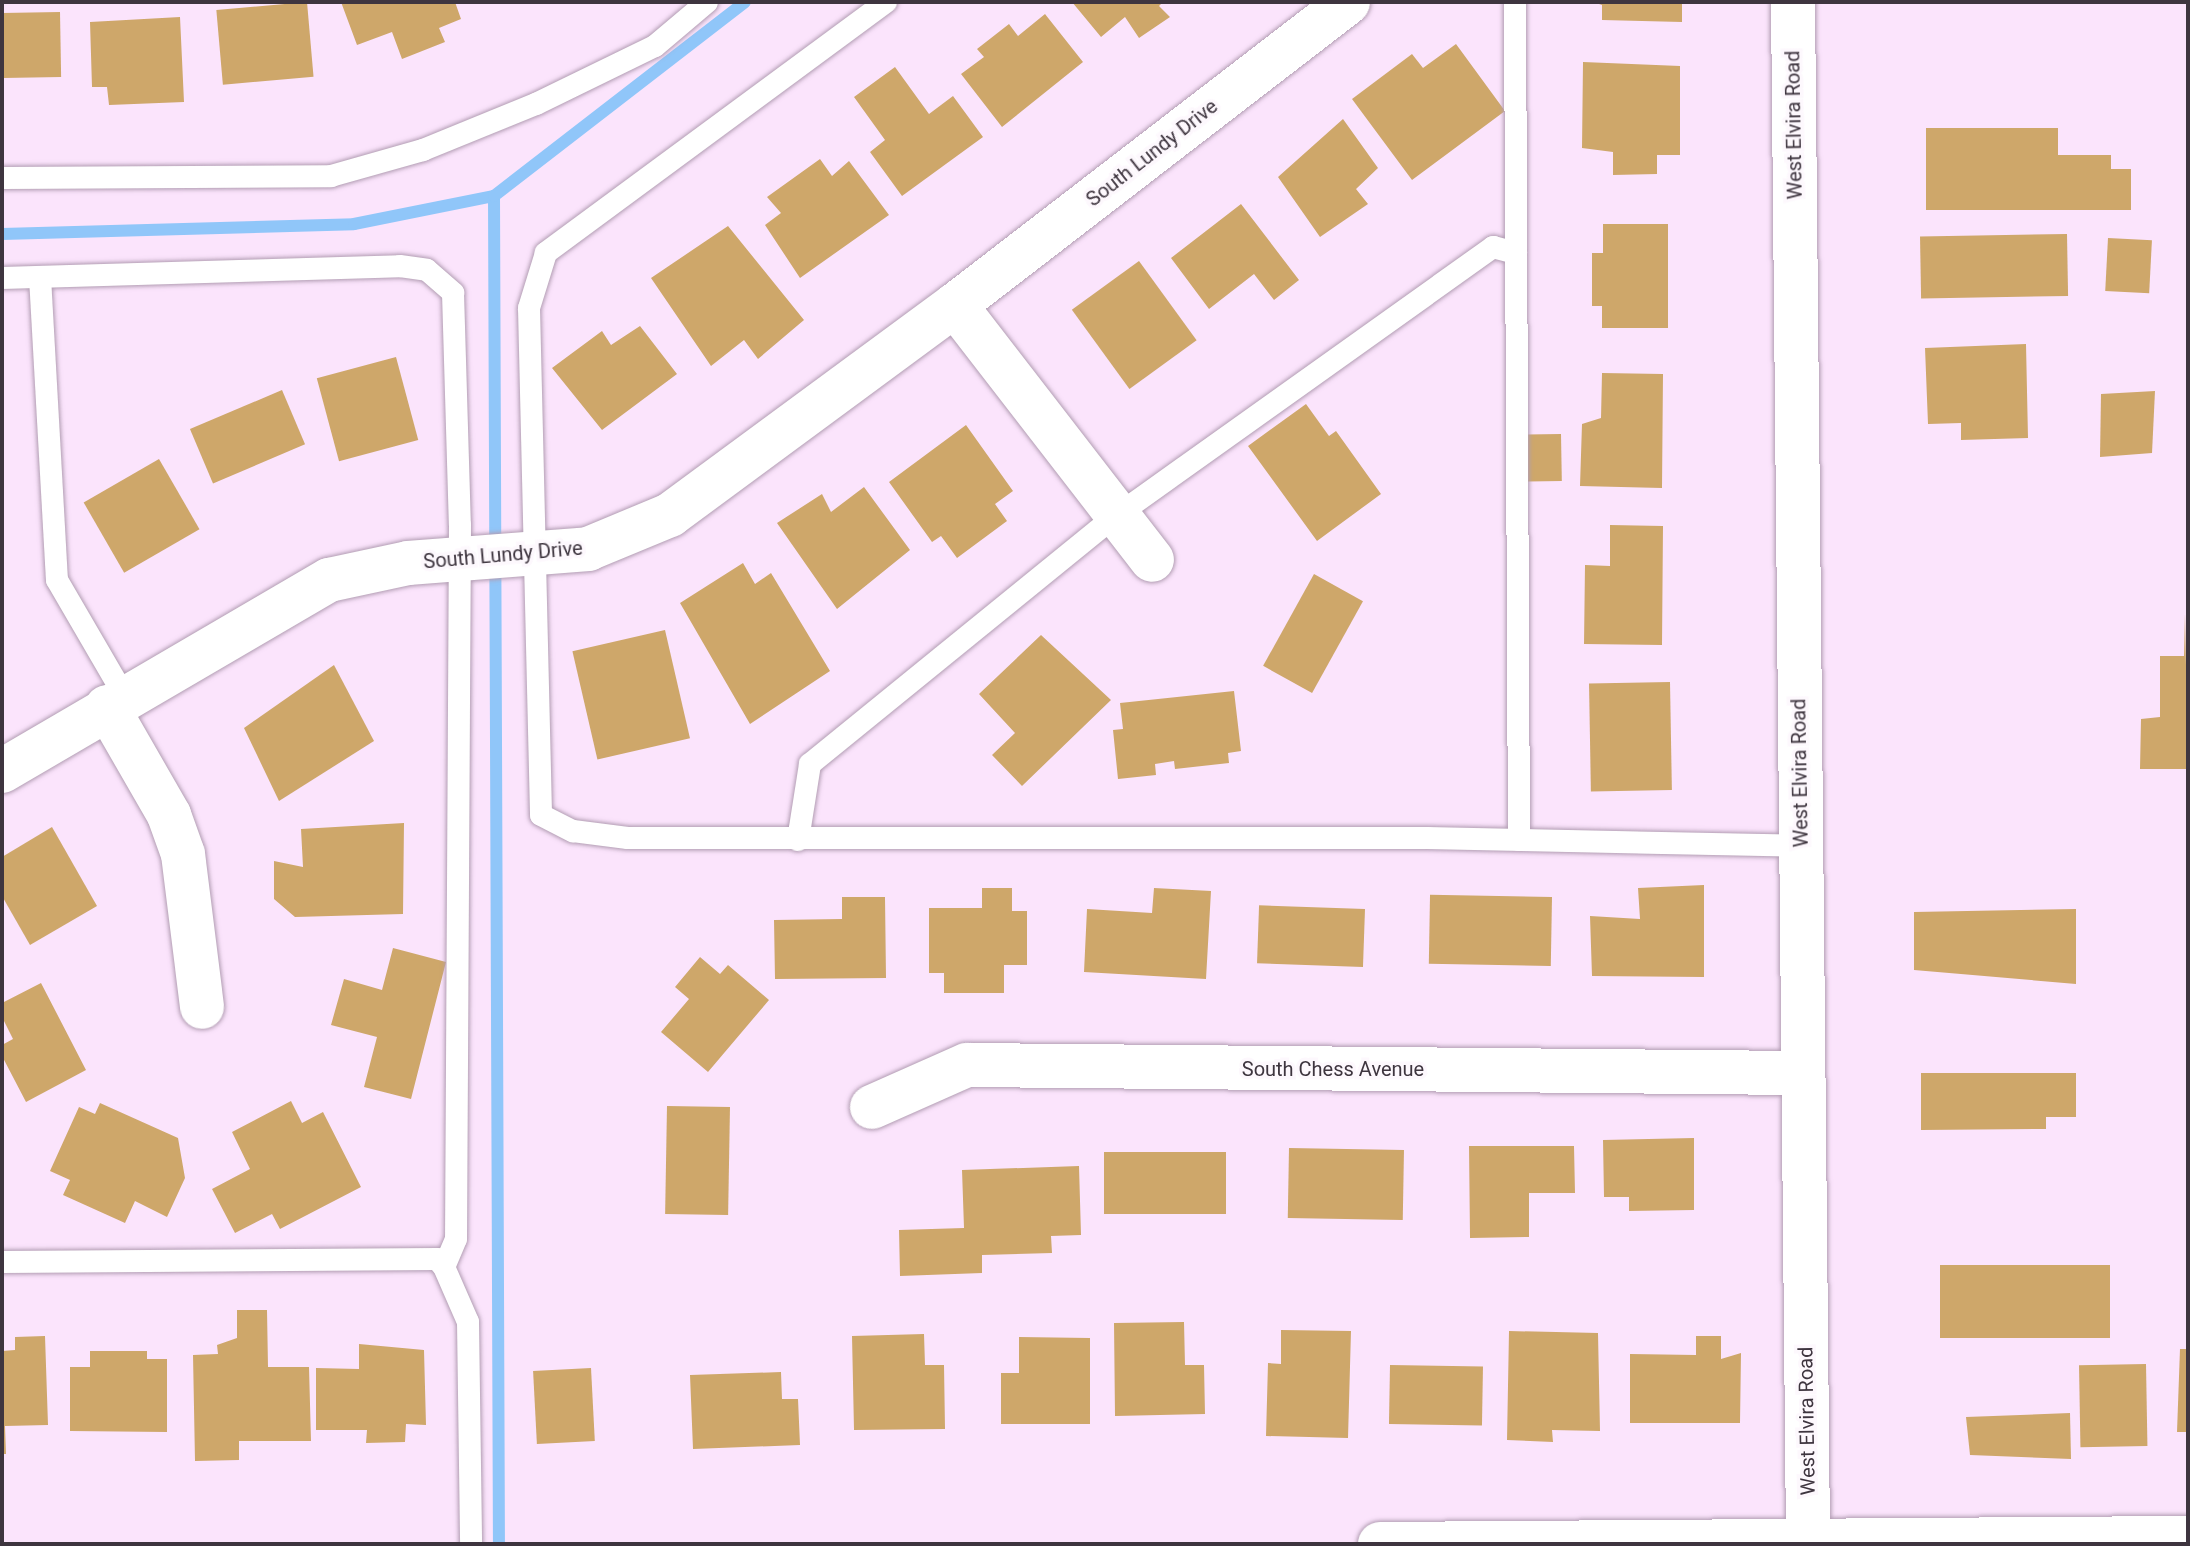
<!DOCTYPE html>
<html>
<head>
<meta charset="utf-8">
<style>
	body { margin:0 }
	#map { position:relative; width:2190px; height:1546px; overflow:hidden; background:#fbe4fc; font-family:Roboto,sans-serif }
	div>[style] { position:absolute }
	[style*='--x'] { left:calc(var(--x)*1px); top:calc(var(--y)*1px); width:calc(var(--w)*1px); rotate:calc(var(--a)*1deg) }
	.stream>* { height:12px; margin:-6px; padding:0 6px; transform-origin:6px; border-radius:6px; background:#90c6f9 }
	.building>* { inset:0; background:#cea76a; transform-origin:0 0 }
	.roads { filter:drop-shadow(0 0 2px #b29db3) drop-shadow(0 0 2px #b29db3) }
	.service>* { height:22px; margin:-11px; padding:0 11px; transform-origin:11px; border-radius:11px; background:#fff }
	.minor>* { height:44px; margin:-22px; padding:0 22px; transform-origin:22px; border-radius:22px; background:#fff }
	span { translate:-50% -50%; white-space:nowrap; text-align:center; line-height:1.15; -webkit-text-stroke:7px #fdf8fd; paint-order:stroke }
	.street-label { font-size:20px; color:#3e353f }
	.frame { position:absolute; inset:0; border:4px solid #3e353f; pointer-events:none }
</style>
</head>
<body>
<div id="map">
	<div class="stream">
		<i style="--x:494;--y:196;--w:1348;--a:89.79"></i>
		<i style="--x:2;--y:234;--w:352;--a:-1.6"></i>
		<i style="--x:354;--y:224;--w:143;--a:-11.3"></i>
		<i style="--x:494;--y:196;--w:317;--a:-37.7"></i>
	</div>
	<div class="building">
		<i style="left:307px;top:2px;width:75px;height:91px;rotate:85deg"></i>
		<i style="clip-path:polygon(341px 2px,455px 2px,461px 19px,439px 28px,445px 42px,402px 59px,392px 32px,357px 45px)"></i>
		<i style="clip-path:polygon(1072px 2px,1163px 2px,1159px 6px,1170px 17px,1139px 38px,1125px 17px,1101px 37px)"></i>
		<i style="clip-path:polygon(1682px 2px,1682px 22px,1602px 20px,1602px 5px,1596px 3px)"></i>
		<i style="left:60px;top:12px;width:65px;height:58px;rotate:89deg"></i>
		<i style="clip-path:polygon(1045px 14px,1083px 62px,1002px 127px,961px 74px,984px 57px,977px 49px,1009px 24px,1018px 36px)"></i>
		<i style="clip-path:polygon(180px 17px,184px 102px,109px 105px,107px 87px,92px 87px,90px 22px)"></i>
		<i style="clip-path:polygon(1456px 44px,1505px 111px,1412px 180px,1352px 99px,1412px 54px,1423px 68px)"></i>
		<i style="clip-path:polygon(1583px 62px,1680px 66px,1680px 155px,1657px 155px,1657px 174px,1613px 175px,1613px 152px,1582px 148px)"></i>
		<i style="clip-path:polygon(895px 67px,929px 114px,953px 96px,983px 137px,902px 196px,870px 152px,885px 140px,854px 97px)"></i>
		<i style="clip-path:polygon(1343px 119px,1378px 168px,1356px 189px,1368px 204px,1320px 237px,1278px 177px)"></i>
		<i style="clip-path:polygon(1926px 128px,2058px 128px,2058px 155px,2111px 155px,2111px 169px,2131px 169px,2131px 210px,1926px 210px)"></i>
		<i style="clip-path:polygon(820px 159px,832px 176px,849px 161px,889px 215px,800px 278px,765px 225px,781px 213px,767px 197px)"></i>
		<i style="clip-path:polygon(1241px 204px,1299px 280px,1274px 300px,1254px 274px,1209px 309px,1171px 258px)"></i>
		<i style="clip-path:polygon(1603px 224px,1668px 224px,1668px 328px,1602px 328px,1602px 306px,1592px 306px,1592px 253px,1603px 253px)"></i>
		<i style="clip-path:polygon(728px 226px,804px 320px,758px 359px,744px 340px,711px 366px,651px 278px)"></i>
		<i style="left:2067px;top:234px;width:62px;height:147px;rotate:89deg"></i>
		<i style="left:2108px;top:238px;width:44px;height:53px;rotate:3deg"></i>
		<i style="left:1139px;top:261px;width:98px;height:83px;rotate:54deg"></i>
		<i style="clip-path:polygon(640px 326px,677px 374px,602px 430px,552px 368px,602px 331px,611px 345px)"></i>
		<i style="clip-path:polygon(2026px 344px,2028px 438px,1961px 440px,1961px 423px,1928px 424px,1925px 348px)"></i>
		<i style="left:396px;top:357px;width:86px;height:82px;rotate:75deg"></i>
		<i style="clip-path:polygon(1602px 373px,1663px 374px,1662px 488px,1580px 486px,1582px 424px,1601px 418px)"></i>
		<i style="left:282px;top:390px;width:59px;height:100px;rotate:67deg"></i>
		<i style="clip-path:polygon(2155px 391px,2152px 453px,2100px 457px,2101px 394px)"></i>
		<i style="clip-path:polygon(1306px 404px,1329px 436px,1336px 431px,1381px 494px,1317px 541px,1248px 446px)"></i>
		<i style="clip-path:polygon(966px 425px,1013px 491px,995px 504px,1007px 521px,957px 558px,941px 536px,932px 542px,889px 482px)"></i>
		<i style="left:1561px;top:434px;width:47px;height:34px;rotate:89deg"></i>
		<i style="left:159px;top:459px;width:81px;height:87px;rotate:60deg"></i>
		<i style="clip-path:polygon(864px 487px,910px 550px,837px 609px,777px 523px,822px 494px,831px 512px)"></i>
		<i style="clip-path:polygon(1610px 525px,1663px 526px,1662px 645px,1584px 644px,1585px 565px,1610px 566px)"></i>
		<i style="clip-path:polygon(743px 563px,755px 584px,771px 573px,830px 671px,750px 724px,680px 603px)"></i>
		<i style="left:1314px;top:574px;width:56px;height:105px;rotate:29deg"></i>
		<i style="clip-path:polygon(2185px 613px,2188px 769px,2140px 769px,2141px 719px,2160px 717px,2160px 656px,2184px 656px)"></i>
		<i style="left:665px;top:630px;width:111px;height:95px;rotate:77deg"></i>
		<i style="clip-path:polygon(1041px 635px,1111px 700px,1022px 786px,992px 755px,1015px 733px,979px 694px)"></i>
		<i style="clip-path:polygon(334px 665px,374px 741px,279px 801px,244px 728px)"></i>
		<i style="left:1670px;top:682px;width:108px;height:81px;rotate:89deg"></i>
		<i style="clip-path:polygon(1234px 691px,1241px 751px,1228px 753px,1229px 763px,1175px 769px,1174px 761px,1155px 764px,1156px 775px,1118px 779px,1113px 730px,1123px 729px,1120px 703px)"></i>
		<i style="clip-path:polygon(404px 823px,403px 914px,295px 917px,274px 899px,274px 861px,303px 867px,301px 829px)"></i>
		<i style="clip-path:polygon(52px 827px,97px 906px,30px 945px,2px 896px,2px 857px)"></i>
		<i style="clip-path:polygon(1704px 885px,1704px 977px,1592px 976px,1590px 916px,1640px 919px,1638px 888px)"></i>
		<i style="clip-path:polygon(982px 888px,1012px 888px,1012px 911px,1027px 911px,1027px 965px,1004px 965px,1004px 993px,944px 993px,944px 973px,929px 973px,929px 908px,982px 908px)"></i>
		<i style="clip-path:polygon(1154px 888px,1211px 891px,1206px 979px,1084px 972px,1087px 909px,1152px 913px)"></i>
		<i style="clip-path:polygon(842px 897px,885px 897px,886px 978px,775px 979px,774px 920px,842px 919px)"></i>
		<i style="left:1552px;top:897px;width:69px;height:122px;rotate:91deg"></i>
		<i style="left:1365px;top:909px;width:58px;height:106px;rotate:92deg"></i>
		<i style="clip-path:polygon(2076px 909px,2076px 984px,1914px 970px,1914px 912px)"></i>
		<i style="clip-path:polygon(393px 948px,446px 962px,411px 1099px,364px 1087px,377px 1037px,331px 1025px,344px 979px,382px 990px)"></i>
		<i style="clip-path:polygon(700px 957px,720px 974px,728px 965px,769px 1000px,708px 1072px,661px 1032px,689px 999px,675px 987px)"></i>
		<i style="clip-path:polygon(41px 983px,86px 1070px,26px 1102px,2px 1056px,2px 1045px,13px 1039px,2px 1017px,2px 1003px)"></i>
		<i style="clip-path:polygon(1921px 1073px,2076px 1073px,2076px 1117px,2046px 1117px,2046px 1129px,1921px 1130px)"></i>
		<i style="clip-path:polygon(291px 1101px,302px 1123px,323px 1112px,361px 1187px,280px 1229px,272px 1214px,235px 1233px,212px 1189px,250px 1169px,232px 1132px)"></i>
		<i style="clip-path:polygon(100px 1103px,178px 1138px,185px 1178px,167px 1217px,135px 1201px,125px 1223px,63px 1195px,70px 1180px,50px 1171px,79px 1107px,95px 1114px)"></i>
		<i style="left:667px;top:1106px;width:63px;height:108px;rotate:1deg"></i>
		<i style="clip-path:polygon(1694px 1138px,1694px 1210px,1629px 1211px,1629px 1197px,1604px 1197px,1603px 1140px)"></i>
		<i style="clip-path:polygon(1469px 1146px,1574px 1146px,1575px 1193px,1529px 1193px,1529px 1237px,1470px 1238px)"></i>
		<i style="left:1289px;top:1148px;width:115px;height:70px;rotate:1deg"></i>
		<i style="left:1104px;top:1152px;width:122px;height:62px"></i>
		<i style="clip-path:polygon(1079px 1166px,1081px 1235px,1051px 1236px,1052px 1253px,982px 1255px,982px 1273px,900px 1276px,899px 1230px,964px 1228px,962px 1170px)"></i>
		<i style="left:1940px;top:1265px;width:170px;height:73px"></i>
		<i style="clip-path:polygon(237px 1310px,267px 1310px,268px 1367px,309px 1367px,311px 1441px,239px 1441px,239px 1460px,195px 1461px,193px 1355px,218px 1354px,217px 1345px,237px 1338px)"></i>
		<i style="clip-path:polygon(1184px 1322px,1185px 1365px,1204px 1365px,1205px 1414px,1115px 1416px,1114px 1323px)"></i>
		<i style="clip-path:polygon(1281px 1330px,1351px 1331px,1348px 1438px,1266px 1436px,1268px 1363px,1281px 1364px)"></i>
		<i style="clip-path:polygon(1509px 1331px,1598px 1333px,1600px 1431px,1552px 1430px,1553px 1442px,1507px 1440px)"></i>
		<i style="clip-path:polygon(924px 1334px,925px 1365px,944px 1365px,945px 1429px,854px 1430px,852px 1336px)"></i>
		<i style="clip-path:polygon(45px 1336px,48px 1425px,5px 1426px,6px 1454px,2px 1454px,2px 1351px,15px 1350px,15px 1337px)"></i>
		<i style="clip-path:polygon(1696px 1336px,1721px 1336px,1721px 1359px,1741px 1353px,1740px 1423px,1630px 1423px,1630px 1354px,1696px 1355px)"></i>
		<i style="clip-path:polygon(1019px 1337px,1090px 1338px,1090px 1424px,1001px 1424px,1001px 1373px,1019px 1373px)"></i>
		<i style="clip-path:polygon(359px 1344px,424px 1350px,426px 1425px,406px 1424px,405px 1442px,366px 1443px,367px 1430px,316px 1430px,316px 1368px,359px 1369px)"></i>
		<i style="clip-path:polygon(2180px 1349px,2188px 1349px,2188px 1432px,2177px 1432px)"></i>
		<i style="clip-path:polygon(90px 1351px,147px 1351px,147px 1359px,167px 1359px,167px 1432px,70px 1431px,70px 1367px,90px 1367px)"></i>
		<i style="left:2146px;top:1364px;width:82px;height:67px;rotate:89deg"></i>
		<i style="left:1390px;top:1365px;width:93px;height:59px;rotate:1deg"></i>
		<i style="left:591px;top:1368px;width:73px;height:58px;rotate:87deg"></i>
		<i style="clip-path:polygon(781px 1372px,782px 1399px,798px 1399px,800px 1445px,693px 1449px,690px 1375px)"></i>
		<i style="clip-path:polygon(2070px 1413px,2071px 1459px,1970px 1455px,1966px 1417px)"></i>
	</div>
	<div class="roads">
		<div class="service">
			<i style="--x:886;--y:2;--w:423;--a:143.6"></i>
			<i style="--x:546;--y:253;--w:58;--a:107.2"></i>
			<i style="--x:529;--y:308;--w:507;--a:88.64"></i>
			<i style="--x:541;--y:815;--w:36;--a:27"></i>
			<i style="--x:573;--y:831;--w:55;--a:7.3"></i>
			<i style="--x:628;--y:838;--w:799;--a:0"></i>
			<i style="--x:1427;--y:838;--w:374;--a:1.2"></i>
			<i style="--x:1515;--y:2;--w:838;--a:89.73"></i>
			<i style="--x:2;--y:178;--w:329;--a:-0.3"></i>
			<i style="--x:331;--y:176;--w:96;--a:-15.8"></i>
			<i style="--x:423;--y:150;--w:122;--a:-22.2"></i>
			<i style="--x:536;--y:104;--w:132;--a:-26"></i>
			<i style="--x:655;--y:46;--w:68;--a:-40.2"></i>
			<i style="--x:40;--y:277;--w:303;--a:86.8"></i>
			<i style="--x:57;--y:580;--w:135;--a:59.8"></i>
			<i style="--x:2;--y:278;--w:398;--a:-1.7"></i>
			<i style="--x:400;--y:266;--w:27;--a:8"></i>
			<i style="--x:427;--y:270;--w:35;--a:41"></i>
			<i style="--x:453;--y:293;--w:232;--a:88.3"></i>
			<i style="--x:460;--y:525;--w:714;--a:90.32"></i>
			<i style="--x:456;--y:1239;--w:30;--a:113"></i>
			<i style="--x:444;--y:1267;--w:60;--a:66.4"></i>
			<i style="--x:468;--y:1322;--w:222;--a:89.2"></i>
			<i style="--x:798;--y:840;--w:77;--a:-81"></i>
			<i style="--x:810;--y:764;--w:385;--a:-39.1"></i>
			<i style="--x:1109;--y:521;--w:472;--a:-35.5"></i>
			<i style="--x:1493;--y:247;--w:24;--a:15"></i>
			<i style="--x:2;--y:1262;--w:435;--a:-0.4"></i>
			<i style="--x:437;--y:1259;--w:11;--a:49"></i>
		</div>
		<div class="minor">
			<i style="--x:1793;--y:2;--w:1542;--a:89.44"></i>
			<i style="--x:955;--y:305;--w:322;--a:52.3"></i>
			<i style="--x:107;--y:707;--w:125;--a:60.1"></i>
			<i style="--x:169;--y:815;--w:41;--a:70.3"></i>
			<i style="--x:183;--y:854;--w:154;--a:82.9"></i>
			<i style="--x:2;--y:771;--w:379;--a:-30.3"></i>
			<i style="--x:329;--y:580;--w:81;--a:-12.1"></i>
			<i style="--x:408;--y:563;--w:181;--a:-4.4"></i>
			<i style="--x:588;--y:549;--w:89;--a:-22.5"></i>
			<i style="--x:670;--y:515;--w:354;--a:-36.4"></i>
			<i style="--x:955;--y:305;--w:496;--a:-37.6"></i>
			<i style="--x:872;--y:1107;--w:104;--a:-23.9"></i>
			<i style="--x:967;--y:1065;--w:836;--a:0.55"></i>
			<i style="--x:1380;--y:1544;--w:808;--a:-0.43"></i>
		</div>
	</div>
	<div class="street-label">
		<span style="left:1794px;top:125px;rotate:-91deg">West Elvira Road</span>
		<span style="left:1152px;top:153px;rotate:-38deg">South Lundy Drive</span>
		<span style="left:503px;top:555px;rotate:-5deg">South Lundy Drive</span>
		<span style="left:1800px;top:773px;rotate:-91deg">West Elvira Road</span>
		<span style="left:1333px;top:1069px">South Chess Avenue</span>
		<span style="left:1807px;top:1421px;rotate:-91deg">West Elvira Road</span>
	</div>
	<div class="frame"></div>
</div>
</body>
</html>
